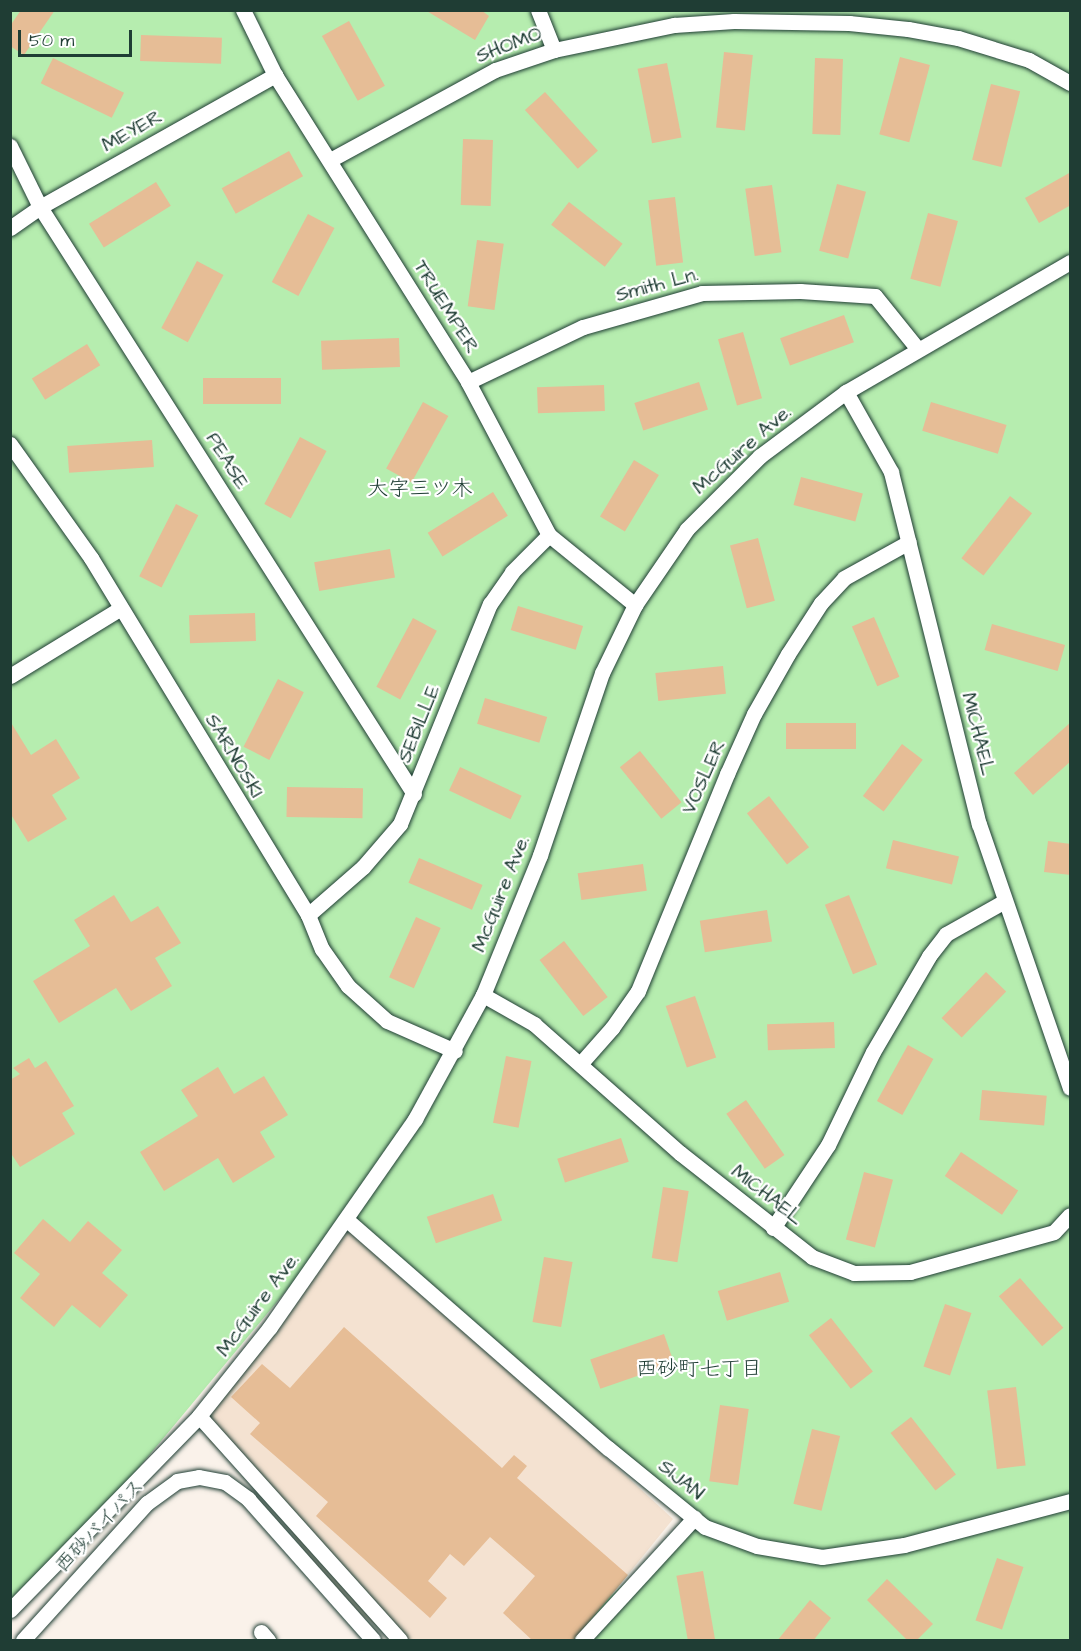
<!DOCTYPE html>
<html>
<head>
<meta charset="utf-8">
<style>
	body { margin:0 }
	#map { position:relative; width:1081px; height:1651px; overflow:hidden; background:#faf2ea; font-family:"Architects Daughter","Klee One",sans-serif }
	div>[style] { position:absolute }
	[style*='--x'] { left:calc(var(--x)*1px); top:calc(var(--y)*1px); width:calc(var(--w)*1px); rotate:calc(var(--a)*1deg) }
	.built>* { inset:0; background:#f4e2d1 }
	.green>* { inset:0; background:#b6edaf }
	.building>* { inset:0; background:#e6bd96; transform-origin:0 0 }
	.roads { filter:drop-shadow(0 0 2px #1f3d34) drop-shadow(0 0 2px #1f3d34) }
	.minor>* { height:15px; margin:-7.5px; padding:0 7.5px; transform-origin:7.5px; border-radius:7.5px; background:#fff }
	span { translate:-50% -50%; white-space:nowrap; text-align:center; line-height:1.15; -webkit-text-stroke:4.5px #fff; paint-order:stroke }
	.street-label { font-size:20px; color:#1f3d34 }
	.neighbourhood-label { font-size:21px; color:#1f3d34 }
	.frame { position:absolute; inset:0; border:12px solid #1f3d34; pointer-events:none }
	.scale { position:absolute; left:18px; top:30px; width:114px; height:27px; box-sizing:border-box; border:3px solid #1f3d34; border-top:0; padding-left:8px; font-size:18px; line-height:21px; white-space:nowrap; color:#1f3d34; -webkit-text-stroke:4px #fff; paint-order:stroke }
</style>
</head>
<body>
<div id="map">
	<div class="built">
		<i style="clip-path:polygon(346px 1219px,673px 1519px,575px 1640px,398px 1640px,334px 1596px,259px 1483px,209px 1442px,205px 1422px)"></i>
	</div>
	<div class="green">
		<i style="clip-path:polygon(10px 11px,1070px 11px,1070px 1640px,564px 1640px,691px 1521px,346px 1219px,87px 1530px,11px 1609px)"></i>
	</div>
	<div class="building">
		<i style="clip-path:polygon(21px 10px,55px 10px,24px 55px,10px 46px,10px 26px)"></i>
		<i style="clip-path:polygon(425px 10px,481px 10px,489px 16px,475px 40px)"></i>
		<i style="left:349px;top:21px;width:74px;height:31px;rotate:61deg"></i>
		<i style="left:141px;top:35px;width:81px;height:26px;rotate:2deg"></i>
		<i style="left:724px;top:52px;width:29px;height:76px;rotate:6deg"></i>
		<i style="left:900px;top:57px;width:31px;height:80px;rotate:15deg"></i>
		<i style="left:53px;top:58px;width:79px;height:28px;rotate:26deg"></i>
		<i style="left:815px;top:58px;width:28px;height:76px;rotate:2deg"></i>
		<i style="left:667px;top:63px;width:76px;height:30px;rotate:79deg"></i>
		<i style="left:991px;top:84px;width:30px;height:78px;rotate:14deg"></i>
		<i style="left:545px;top:92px;width:79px;height:27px;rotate:48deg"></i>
		<i style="left:463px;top:139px;width:30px;height:66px;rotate:2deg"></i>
		<i style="left:289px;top:151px;width:29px;height:77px;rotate:61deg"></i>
		<i style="clip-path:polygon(1071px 172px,1071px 205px,1039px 223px,1025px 198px)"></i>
		<i style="left:156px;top:182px;width:28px;height:79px;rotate:58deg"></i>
		<i style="left:837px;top:184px;width:30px;height:69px;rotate:15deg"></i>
		<i style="left:772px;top:185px;width:68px;height:27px;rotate:82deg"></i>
		<i style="left:675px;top:197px;width:66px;height:27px;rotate:83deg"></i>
		<i style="left:569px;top:202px;width:68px;height:29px;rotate:38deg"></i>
		<i style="left:928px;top:213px;width:31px;height:68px;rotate:15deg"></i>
		<i style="left:308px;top:214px;width:30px;height:77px;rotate:28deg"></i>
		<i style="left:477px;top:240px;width:27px;height:67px;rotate:8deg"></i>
		<i style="left:197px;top:261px;width:30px;height:76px;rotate:28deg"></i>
		<i style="left:844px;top:315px;width:29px;height:68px;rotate:70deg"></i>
		<i style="left:743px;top:332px;width:69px;height:26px;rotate:74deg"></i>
		<i style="left:399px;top:338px;width:29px;height:78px;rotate:88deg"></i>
		<i style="left:87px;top:344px;width:25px;height:65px;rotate:58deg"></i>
		<i style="left:281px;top:378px;width:26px;height:78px;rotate:90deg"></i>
		<i style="left:699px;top:382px;width:29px;height:68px;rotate:72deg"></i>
		<i style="left:604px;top:385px;width:26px;height:67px;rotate:88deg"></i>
		<i style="left:423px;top:402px;width:29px;height:76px;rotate:29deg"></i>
		<i style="left:931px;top:402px;width:79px;height:30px;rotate:17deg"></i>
		<i style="left:300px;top:437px;width:30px;height:76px;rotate:28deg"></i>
		<i style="left:152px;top:440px;width:27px;height:85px;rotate:86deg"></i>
		<i style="left:634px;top:460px;width:29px;height:66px;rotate:31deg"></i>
		<i style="left:801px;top:477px;width:64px;height:29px;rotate:15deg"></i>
		<i style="left:493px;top:492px;width:28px;height:77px;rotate:58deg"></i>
		<i style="left:1010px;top:496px;width:28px;height:79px;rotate:38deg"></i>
		<i style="left:176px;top:504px;width:25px;height:81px;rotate:27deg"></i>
		<i style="left:758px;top:538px;width:65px;height:29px;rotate:75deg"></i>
		<i style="left:390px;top:549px;width:29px;height:77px;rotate:80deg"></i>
		<i style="left:518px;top:606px;width:68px;height:25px;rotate:17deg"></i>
		<i style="left:255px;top:613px;width:28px;height:66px;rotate:88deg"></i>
		<i style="left:874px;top:617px;width:65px;height:24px;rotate:67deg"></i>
		<i style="left:413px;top:618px;width:27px;height:78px;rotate:28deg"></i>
		<i style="left:992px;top:624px;width:76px;height:27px;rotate:16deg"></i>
		<i style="left:723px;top:666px;width:28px;height:68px;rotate:84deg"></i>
		<i style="left:278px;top:679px;width:29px;height:76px;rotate:27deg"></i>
		<i style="left:485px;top:698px;width:65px;height:27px;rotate:17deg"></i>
		<i style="clip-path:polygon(10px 721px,31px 755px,56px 739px,80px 778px,52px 795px,67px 819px,28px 842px,10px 813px)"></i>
		<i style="clip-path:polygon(1071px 722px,1071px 761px,1033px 795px,1014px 773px)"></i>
		<i style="left:786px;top:723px;width:70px;height:26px"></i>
		<i style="left:902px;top:744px;width:26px;height:65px;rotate:37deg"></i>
		<i style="left:640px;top:751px;width:66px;height:26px;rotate:51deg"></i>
		<i style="left:460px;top:767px;width:68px;height:26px;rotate:25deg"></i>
		<i style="left:287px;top:787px;width:76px;height:30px;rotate:1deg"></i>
		<i style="left:769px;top:796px;width:65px;height:28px;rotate:52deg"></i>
		<i style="left:893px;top:840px;width:68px;height:29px;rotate:14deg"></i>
		<i style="clip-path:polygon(1048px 841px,1071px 844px,1071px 875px,1044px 872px)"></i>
		<i style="left:419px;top:858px;width:69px;height:27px;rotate:23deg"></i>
		<i style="left:643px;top:864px;width:27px;height:66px;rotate:82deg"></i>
		<i style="clip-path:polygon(114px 895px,131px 922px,158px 906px,181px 943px,155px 958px,172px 986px,131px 1011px,116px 988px,59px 1023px,33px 981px,90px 946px,74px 920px)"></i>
		<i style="left:849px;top:895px;width:75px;height:26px;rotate:68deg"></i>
		<i style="left:767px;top:910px;width:32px;height:68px;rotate:81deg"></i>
		<i style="left:416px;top:917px;width:27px;height:66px;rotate:24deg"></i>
		<i style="left:564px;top:941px;width:71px;height:31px;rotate:52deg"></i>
		<i style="left:986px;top:972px;width:28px;height:64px;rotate:44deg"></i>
		<i style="left:695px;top:996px;width:65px;height:31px;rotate:71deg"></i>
		<i style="left:834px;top:1022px;width:26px;height:67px;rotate:88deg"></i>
		<i style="left:908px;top:1045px;width:29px;height:64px;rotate:29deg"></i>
		<i style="left:506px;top:1056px;width:26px;height:68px;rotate:11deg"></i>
		<i style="clip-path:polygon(29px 1058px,35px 1068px,46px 1061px,74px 1106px,62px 1113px,75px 1134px,20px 1167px,10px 1152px,10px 1080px,20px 1074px,13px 1068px)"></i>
		<i style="clip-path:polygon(218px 1067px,234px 1094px,264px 1076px,288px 1115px,260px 1132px,275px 1157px,233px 1183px,218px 1158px,164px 1191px,140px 1152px,198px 1116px,181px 1090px)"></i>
		<i style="left:982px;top:1090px;width:65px;height:30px;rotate:5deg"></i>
		<i style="left:746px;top:1100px;width:67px;height:24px;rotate:55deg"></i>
		<i style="left:621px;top:1138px;width:25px;height:67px;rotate:72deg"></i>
		<i style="left:961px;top:1152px;width:69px;height:29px;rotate:34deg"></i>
		<i style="left:864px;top:1172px;width:30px;height:70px;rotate:15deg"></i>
		<i style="left:663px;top:1187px;width:26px;height:72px;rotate:9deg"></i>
		<i style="left:493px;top:1194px;width:28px;height:70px;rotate:71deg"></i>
		<i style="clip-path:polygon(43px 1219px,70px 1242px,88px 1221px,122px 1250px,102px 1273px,128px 1295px,100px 1328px,72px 1305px,54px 1327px,20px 1298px,40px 1274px,14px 1253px)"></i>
		<i style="left:544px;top:1257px;width:29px;height:66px;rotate:10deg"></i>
		<i style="left:780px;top:1272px;width:31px;height:65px;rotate:73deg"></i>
		<i style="left:1020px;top:1278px;width:66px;height:28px;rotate:49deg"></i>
		<i style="left:945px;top:1304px;width:28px;height:66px;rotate:19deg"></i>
		<i style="left:831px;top:1318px;width:68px;height:28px;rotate:52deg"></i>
		<i style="clip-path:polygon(344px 1327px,502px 1468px,514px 1455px,527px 1466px,517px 1478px,628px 1575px,573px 1641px,533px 1641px,503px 1613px,535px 1576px,490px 1537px,464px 1566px,450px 1554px,428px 1581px,447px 1598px,430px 1618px,316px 1516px,328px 1502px,250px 1434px,260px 1423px,231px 1397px,262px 1364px,290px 1388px)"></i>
		<i style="left:664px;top:1334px;width:31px;height:78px;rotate:71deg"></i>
		<i style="left:1016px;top:1387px;width:79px;height:29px;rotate:83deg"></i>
		<i style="left:720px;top:1405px;width:29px;height:77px;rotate:8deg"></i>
		<i style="left:911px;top:1417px;width:73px;height:26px;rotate:52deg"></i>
		<i style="left:812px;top:1429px;width:29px;height:77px;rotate:14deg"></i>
		<i style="left:997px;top:1558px;width:28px;height:66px;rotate:19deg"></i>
		<i style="left:703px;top:1571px;width:71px;height:27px;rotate:80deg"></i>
		<i style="clip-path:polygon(887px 1579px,933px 1624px,916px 1641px,908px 1641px,867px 1600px)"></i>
		<i style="clip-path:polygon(810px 1600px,831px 1618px,813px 1641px,777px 1641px)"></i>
	</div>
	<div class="roads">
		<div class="minor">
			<i style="--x:243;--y:10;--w:72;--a:63.8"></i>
			<i style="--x:275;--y:75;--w:363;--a:57.8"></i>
			<i style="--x:468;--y:382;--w:173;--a:62.1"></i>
			<i style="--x:549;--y:535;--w:111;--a:39.1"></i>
			<i style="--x:538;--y:10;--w:43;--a:68.2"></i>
			<i style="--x:10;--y:146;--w:68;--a:63.8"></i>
			<i style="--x:40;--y:207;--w:696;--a:57.5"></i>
			<i style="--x:330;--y:160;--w:188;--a:-28.6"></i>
			<i style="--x:495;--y:70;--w:62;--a:-18.7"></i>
			<i style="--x:554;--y:50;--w:123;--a:-11.8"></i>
			<i style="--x:674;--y:25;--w:60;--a:-3.8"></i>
			<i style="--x:734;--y:21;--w:115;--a:1"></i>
			<i style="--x:849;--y:23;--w:59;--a:5.8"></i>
			<i style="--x:908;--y:29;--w:51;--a:10.2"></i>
			<i style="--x:958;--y:38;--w:74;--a:17.2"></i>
			<i style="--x:1029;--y:60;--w:47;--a:29.3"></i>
			<i style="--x:10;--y:228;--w:37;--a:-35"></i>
			<i style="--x:40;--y:207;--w:270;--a:-29.3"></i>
			<i style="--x:468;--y:382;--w:127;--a:-25.6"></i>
			<i style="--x:583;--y:327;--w:124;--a:-15.9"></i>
			<i style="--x:702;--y:293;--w:98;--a:-1.2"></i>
			<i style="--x:800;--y:291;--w:75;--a:3.8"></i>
			<i style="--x:875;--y:296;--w:67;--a:51.1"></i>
			<i style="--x:846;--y:392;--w:92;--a:60.6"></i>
			<i style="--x:891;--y:472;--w:363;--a:76"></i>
			<i style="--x:979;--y:824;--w:279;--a:71"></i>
			<i style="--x:10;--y:444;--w:140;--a:54.6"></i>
			<i style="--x:91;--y:558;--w:418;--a:58.7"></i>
			<i style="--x:308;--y:915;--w:37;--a:68"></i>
			<i style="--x:322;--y:949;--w:45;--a:54.9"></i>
			<i style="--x:348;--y:986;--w:52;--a:41.9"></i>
			<i style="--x:387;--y:1021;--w:74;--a:23.8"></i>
			<i style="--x:10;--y:676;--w:130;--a:-31.5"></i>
			<i style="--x:308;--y:915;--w:73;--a:-41.1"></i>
			<i style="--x:363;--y:867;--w:57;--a:-49.3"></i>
			<i style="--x:400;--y:824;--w:238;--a:-67.8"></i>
			<i style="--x:490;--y:604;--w:39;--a:-55"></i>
			<i style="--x:512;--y:572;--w:52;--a:-45"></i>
			<i style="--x:483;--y:995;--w:59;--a:29.6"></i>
			<i style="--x:534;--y:1024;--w:195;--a:41.5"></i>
			<i style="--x:680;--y:1153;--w:168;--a:38.2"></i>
			<i style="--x:812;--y:1257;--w:45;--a:20.9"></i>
			<i style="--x:854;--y:1273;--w:56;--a:-1"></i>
			<i style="--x:910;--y:1272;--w:149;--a:-15.5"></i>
			<i style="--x:1054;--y:1232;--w:23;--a:-47"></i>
			<i style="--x:581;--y:1063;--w:47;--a:-48.5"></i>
			<i style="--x:612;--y:1028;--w:45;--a:-54.9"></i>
			<i style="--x:638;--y:991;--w:235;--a:-67.7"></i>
			<i style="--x:727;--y:774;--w:66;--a:-65.8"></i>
			<i style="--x:754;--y:714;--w:69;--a:-60.5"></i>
			<i style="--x:788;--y:654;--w:61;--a:-57.1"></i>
			<i style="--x:821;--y:603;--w:34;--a:-47"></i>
			<i style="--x:844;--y:578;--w:74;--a:-29"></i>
			<i style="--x:346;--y:1219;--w:348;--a:41.2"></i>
			<i style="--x:608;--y:1448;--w:125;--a:39.2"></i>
			<i style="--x:705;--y:1527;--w:55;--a:20.1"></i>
			<i style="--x:757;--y:1546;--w:66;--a:9.6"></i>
			<i style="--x:822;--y:1557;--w:83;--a:-8.3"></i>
			<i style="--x:904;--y:1545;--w:172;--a:-14.8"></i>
			<i style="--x:773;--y:1228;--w:100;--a:-56.5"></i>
			<i style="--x:828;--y:1145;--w:103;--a:-64.2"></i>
			<i style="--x:873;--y:1052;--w:111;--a:-59.7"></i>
			<i style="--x:929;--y:956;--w:28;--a:-52"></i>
			<i style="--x:946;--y:934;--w:65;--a:-29.3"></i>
			<i style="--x:199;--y:1416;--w:301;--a:48.1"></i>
			<i style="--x:10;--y:1610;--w:271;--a:-45.7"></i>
			<i style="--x:199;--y:1416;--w:114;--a:-51.4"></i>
			<i style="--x:270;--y:1327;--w:254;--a:-55.1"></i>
			<i style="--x:415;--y:1119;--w:141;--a:-61.3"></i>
			<i style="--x:483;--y:995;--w:151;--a:-67.8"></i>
			<i style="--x:540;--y:855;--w:192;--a:-71.2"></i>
			<i style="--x:602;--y:673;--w:76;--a:-64.1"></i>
			<i style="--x:635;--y:605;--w:92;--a:-55.6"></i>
			<i style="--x:687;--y:529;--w:103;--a:-45"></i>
			<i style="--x:760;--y:456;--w:107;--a:-36.7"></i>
			<i style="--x:846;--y:392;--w:259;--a:-30.1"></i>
			<i style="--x:261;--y:1632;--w:11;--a:49"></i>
			<i style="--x:23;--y:1640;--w:185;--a:-47.9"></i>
			<i style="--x:147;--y:1503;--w:37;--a:-36"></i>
			<i style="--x:177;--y:1481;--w:22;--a:-10"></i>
			<i style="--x:199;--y:1477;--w:26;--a:11"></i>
			<i style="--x:225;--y:1482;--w:29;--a:36"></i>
			<i style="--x:248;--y:1499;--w:188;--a:48.4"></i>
			<i style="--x:582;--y:1640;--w:166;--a:-47.4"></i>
		</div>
	</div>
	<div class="street-label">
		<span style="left:509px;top:45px;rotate:-21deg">SHOMO</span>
		<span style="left:132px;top:131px;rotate:-29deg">MEYER</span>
		<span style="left:657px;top:285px;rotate:-15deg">Smith Ln.</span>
		<span style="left:446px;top:307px;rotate:58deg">TRUEMPER</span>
		<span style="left:742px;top:450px;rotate:-41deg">McGuire Ave.</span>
		<span style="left:227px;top:461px;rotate:58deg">PEASE</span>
		<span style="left:419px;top:724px;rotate:-68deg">SEBILLE</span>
		<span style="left:978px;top:734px;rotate:76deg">MICHAEL</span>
		<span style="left:234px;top:756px;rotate:59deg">SARNOSKI</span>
		<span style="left:704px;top:777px;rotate:-66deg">VOSLER</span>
		<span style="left:501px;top:894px;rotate:-68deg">McGuire Ave.</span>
		<span style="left:767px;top:1195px;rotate:38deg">MICHAEL</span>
		<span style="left:258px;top:1305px;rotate:-53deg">McGuire Ave.</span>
		<span style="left:681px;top:1480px;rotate:39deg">SIJAN</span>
		<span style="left:100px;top:1526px;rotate:-47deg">西砂バイパス</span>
	</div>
	<div class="neighbourhood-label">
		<span style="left:420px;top:489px">大字三ツ木</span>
		<span style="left:699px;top:1369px">西砂町七丁目</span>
	</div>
	<div class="frame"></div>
	<div class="scale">50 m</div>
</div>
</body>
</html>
